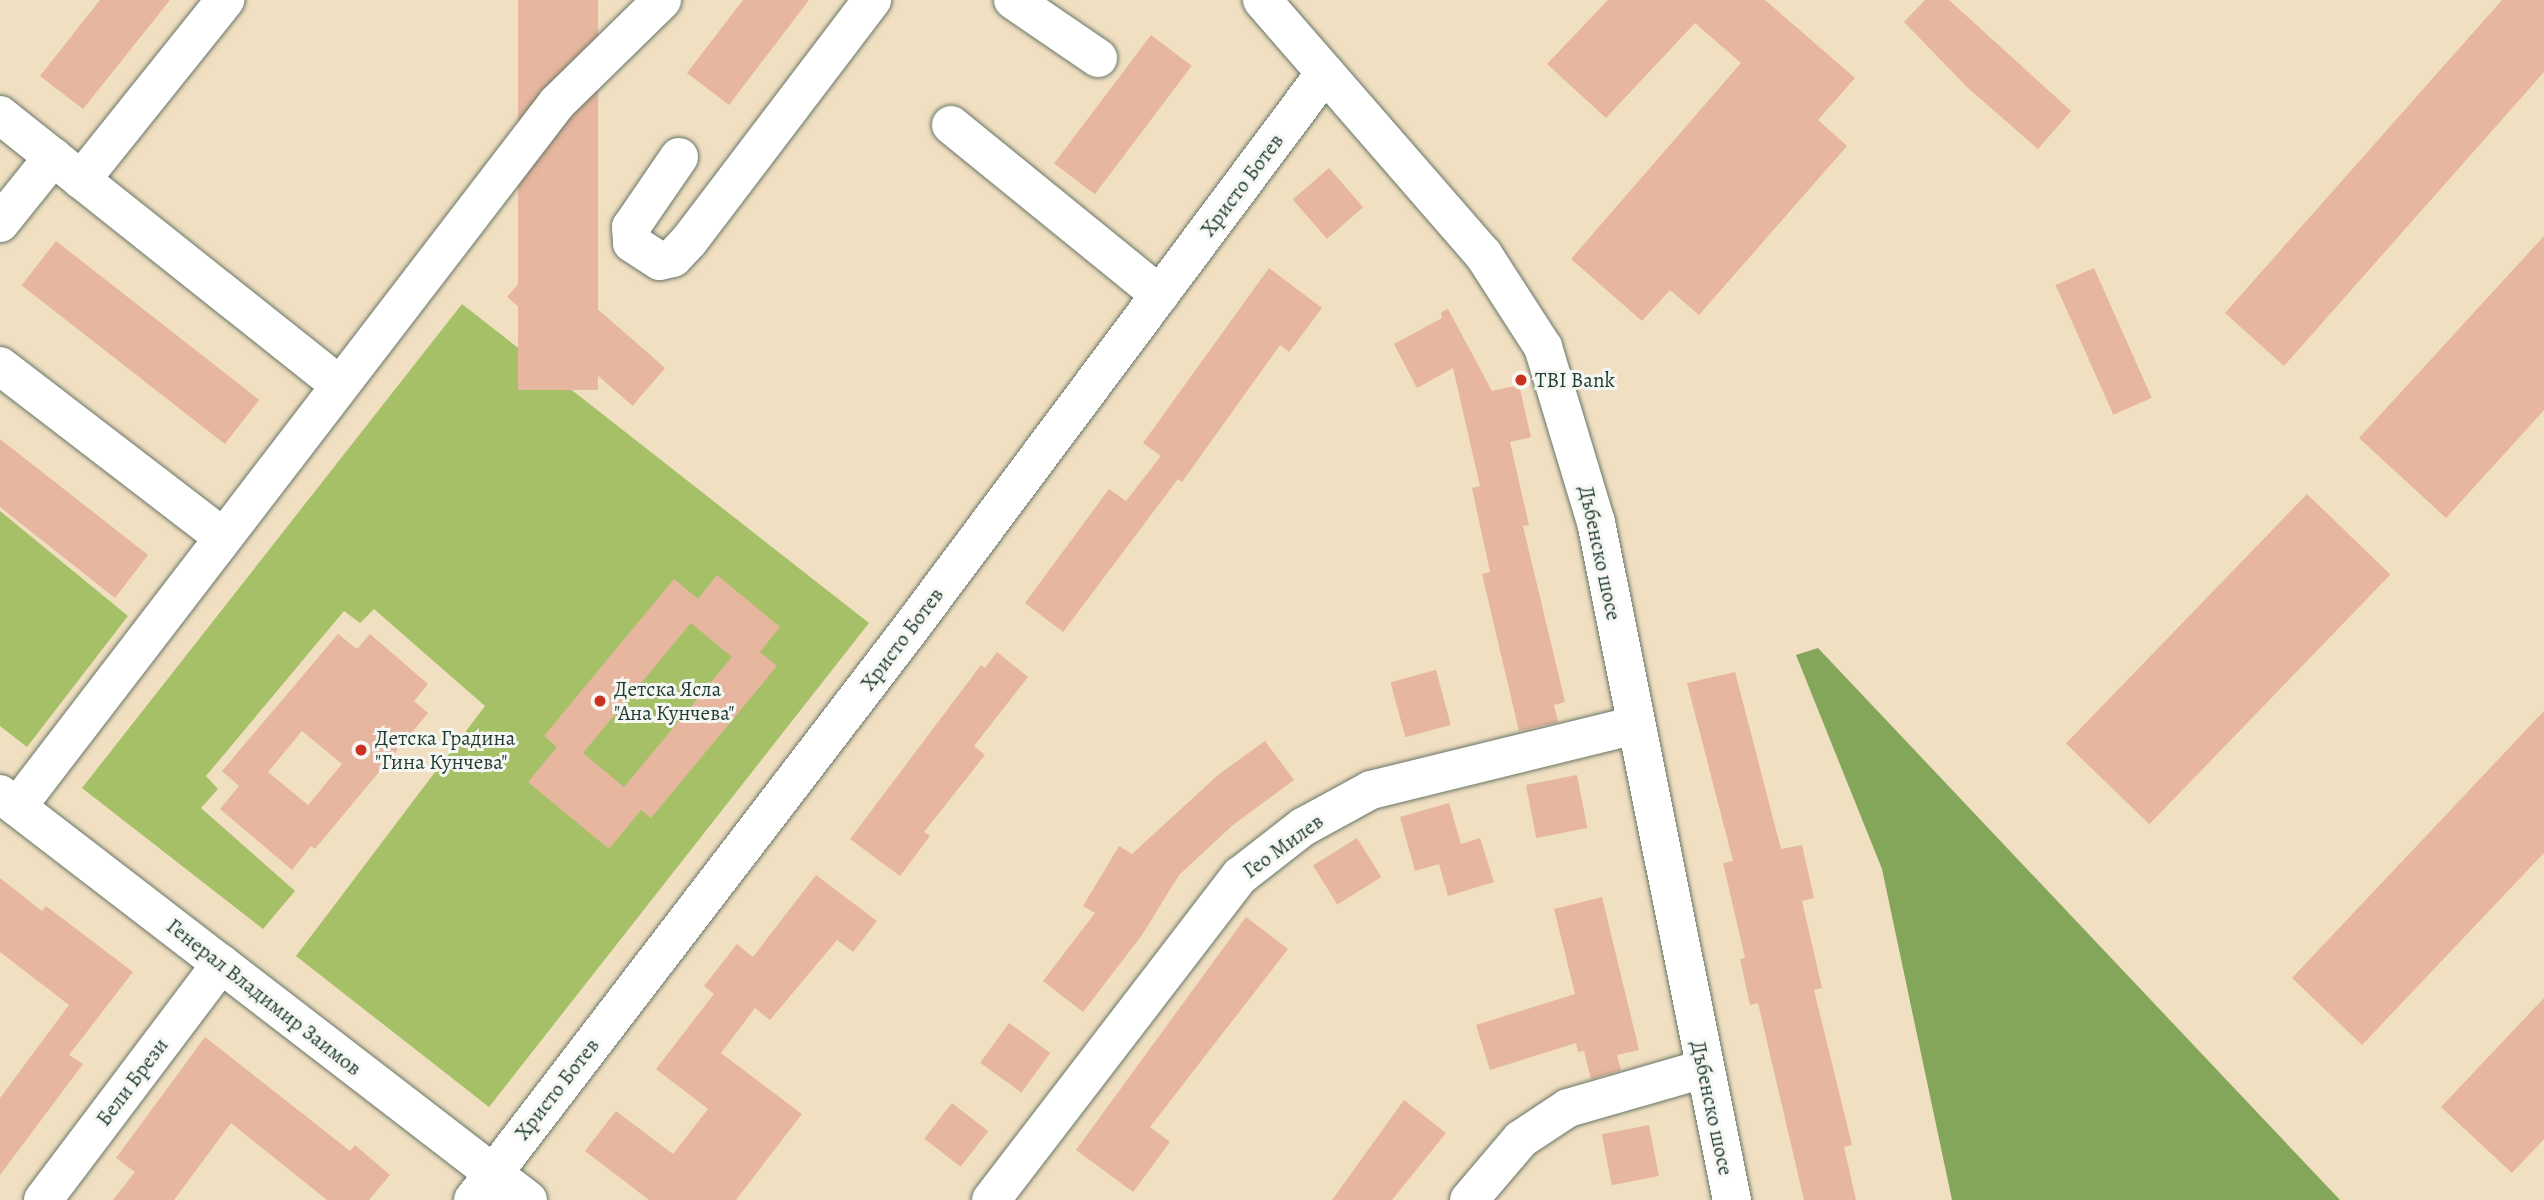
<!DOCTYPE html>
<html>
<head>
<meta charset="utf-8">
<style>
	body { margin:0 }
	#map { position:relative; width:2544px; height:1200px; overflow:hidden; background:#f1dfc2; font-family:Alegreya,serif }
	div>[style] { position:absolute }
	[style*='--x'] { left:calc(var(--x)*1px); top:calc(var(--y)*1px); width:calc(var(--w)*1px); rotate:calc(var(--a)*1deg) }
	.green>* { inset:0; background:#a5c066 }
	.forest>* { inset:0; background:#84a65b }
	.building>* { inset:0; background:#e6b69f; transform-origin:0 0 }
	.roads { filter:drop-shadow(0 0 2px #687666) drop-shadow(0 0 2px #687666) }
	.minor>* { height:38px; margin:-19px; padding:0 19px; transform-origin:19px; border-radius:19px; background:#fff }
	.dots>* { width:19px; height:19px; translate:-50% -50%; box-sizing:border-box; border:4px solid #f6f6f2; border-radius:50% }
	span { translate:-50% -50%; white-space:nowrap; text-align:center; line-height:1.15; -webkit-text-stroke:6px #f6f6f2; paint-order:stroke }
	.street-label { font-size:21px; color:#1f3d34 }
	.poi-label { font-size:21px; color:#1f3d34 }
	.left { translate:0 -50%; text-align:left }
</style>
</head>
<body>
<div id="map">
	<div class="green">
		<i style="clip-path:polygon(462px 304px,869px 623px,489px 1107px,296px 956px,485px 706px,374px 609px,360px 623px,344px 611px,206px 776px,218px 789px,201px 808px,295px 891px,263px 929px,82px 788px)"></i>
		<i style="clip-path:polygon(0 511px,128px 616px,27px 747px,0 726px)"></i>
	</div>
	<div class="forest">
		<i style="clip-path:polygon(1818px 648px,2340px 1200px,1952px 1200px,1882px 869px,1796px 655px)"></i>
	</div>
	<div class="building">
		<i style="clip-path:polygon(100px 0,170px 0,83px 109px,40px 76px)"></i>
		<i style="left:518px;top:0;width:80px;height:390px"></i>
		<i style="clip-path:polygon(743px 0,809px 0,729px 105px,687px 73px)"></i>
		<i style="clip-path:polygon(1608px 0,1765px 0,1855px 78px,1818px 120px,1847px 146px,1699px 315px,1670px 290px,1642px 321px,1571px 259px,1741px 63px,1695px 23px,1606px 118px,1547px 64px)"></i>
		<i style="clip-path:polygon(1925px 0,1949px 0,2071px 111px,2038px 149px,1968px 88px,1904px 22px)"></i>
		<i style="clip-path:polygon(2502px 0,2544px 0,2544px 72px,2284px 366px,2225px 313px)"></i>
		<i style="left:1151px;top:35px;width:51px;height:161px;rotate:37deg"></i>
		<i style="left:1329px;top:168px;width:52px;height:48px;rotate:49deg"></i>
		<i style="clip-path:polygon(2544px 236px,2544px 410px,2446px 518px,2359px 438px)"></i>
		<i style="left:56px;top:241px;width:258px;height:56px;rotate:38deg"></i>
		<i style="left:540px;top:259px;width:166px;height:50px;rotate:41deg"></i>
		<i style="clip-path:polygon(1269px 268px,1322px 308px,1289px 352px,1280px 345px,1182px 482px,1178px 479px,1063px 632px,1025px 603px,1109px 489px,1126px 501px,1161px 456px,1143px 443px)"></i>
		<i style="left:2094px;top:268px;width:142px;height:42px;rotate:66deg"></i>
		<i style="clip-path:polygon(1448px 309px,1492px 391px,1519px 385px,1531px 437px,1510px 442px,1529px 525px,1523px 526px,1565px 702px,1554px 705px,1558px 722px,1519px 731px,1482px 574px,1490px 572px,1472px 488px,1480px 486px,1453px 368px,1417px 388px,1394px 344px,1442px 318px,1441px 312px)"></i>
		<i style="clip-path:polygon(0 439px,148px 555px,115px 598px,0 507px)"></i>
		<i style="left:2307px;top:494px;width:116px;height:347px;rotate:44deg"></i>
		<i style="clip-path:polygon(evenodd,717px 575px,780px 627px,760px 652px,777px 666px,651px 818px,641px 810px,609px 849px,528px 782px,557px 747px,544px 736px,674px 579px,698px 599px,717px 575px,691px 623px,732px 657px,624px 787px,583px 753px,691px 623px)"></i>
		<i style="clip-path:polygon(evenodd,338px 634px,357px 649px,370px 634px,428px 684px,414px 701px,428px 713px,315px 849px,311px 846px,292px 870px,220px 809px,239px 786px,222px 771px,338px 634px,302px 731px,342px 764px,308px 805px,268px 772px,302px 731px)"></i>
		<i style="clip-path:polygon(997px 652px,1028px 677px,974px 746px,985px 755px,924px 832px,930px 836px,900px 876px,850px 839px,981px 665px,985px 668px)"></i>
		<i style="left:1436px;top:670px;width:57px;height:47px;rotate:75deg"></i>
		<i style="clip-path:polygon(1735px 672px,1781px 849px,1802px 845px,1814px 898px,1802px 901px,1822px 988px,1814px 990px,1852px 1145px,1844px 1147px,1856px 1200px,1804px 1200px,1758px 1003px,1750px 1005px,1740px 959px,1745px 958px,1723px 863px,1733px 861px,1687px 683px)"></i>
		<i style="clip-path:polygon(2544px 711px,2544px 853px,2362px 1045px,2292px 978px)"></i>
		<i style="clip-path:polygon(1265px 741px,1294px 780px,1233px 825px,1179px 875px,1142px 935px,1083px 1012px,1043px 981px,1095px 913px,1083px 906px,1119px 846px,1132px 854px,1218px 775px)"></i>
		<i style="left:1577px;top:775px;width:54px;height:52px;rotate:79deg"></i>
		<i style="clip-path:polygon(1449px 803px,1461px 844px,1480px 838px,1494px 882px,1448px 896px,1439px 864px,1415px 871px,1400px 817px)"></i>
		<i style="left:1357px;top:838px;width:46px;height:52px;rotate:58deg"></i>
		<i style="clip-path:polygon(816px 875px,877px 921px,853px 952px,837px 940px,770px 1020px,755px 1008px,721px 1053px,802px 1114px,736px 1200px,649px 1200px,585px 1151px,616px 1111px,673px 1154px,708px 1109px,656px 1069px,714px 994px,704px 986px,737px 944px,753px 957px)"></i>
		<i style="clip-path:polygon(0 878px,42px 911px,46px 906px,133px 972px,69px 1055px,83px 1064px,0 1175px,0 1098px,69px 1005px,0 952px)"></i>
		<i style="clip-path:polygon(1602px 897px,1639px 1050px,1617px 1055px,1621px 1070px,1591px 1079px,1584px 1051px,1578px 1052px,1576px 1043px,1490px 1070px,1476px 1025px,1575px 994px,1554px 909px)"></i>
		<i style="clip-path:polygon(1246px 917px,1288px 949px,1150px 1127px,1170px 1142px,1133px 1192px,1076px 1150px)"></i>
		<i style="clip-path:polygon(2544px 998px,2544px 1139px,2512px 1173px,2441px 1107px)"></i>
		<i style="left:1009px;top:1023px;width:51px;height:49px;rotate:36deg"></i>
		<i style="clip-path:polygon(205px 1037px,350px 1151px,355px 1145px,390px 1175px,369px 1200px,327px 1200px,231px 1123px,174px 1200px,113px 1200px,135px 1172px,116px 1158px)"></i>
		<i style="clip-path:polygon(1404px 1100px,1446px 1133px,1392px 1200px,1332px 1200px)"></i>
		<i style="left:952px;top:1103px;width:46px;height:45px;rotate:38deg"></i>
		<i style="left:1649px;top:1125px;width:52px;height:48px;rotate:79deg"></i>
	</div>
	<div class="roads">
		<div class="minor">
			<i style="--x:1013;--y:0;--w:103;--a:34.3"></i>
			<i style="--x:1262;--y:0;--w:337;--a:49"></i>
			<i style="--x:1483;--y:254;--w:111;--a:57.2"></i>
			<i style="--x:1543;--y:347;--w:183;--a:73.2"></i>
			<i style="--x:1596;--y:522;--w:692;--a:78.66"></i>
			<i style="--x:0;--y:115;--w:434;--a:38.5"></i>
			<i style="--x:951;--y:125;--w:269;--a:39.1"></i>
			<i style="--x:679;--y:157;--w:85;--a:124.4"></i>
			<i style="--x:631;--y:227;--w:16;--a:86"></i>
			<i style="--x:632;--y:243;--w:33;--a:33"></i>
			<i style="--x:660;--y:261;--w:13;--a:-13"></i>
			<i style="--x:673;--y:258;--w:23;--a:-47"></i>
			<i style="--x:689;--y:241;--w:303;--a:-52.8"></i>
			<i style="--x:81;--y:180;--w:231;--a:-51.3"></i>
			<i style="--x:0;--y:223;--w:85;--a:-51.2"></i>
			<i style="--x:0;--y:366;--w:281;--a:37.5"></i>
			<i style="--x:0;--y:794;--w:666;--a:37.56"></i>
			<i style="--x:17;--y:807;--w:887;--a:-52.51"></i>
			<i style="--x:557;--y:103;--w:147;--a:-44.4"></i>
			<i style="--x:43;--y:1200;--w:296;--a:-53"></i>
			<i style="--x:473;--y:1200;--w:719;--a:-52.57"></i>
			<i style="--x:910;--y:629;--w:694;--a:-53.26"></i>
			<i style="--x:991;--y:1200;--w:409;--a:-52.5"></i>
			<i style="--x:1240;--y:876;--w:80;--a:-37.9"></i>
			<i style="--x:1303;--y:827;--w:77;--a:-28.6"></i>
			<i style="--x:1371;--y:790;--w:272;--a:-13.8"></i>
			<i style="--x:1469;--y:1200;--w:80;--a:-49.6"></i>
			<i style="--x:1521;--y:1139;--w:56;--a:-33.4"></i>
			<i style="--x:1568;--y:1108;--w:141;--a:-16.1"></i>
		</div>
	</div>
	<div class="dots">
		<i style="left:1521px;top:380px;background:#c8321e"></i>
		<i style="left:600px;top:701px;background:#c8321e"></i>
		<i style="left:361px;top:750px;background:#c8321e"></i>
	</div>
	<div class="street-label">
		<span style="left:1242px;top:185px;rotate:-53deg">Христо Ботев</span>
		<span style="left:1600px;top:553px;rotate:78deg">Дъбенско шосе</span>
		<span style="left:902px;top:639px;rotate:-53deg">Христо Ботев</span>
		<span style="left:1283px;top:846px;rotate:-36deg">Гео Милев</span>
		<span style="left:264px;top:997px;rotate:38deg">Генерал Владимир Заимов</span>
		<span style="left:132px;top:1082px;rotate:-53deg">Бели Брези</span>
		<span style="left:557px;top:1089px;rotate:-52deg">Христо Ботев</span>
		<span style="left:1712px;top:1108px;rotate:78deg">Дъбенско шосе</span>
	</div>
	<div class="poi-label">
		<span class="left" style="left:1535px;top:380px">TBI Bank</span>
		<span class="left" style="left:614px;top:701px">Детска Ясла<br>"Ана Кунчева"</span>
		<span class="left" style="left:375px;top:750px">Детска Градина<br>"Гина Кунчева"</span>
	</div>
</div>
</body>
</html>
